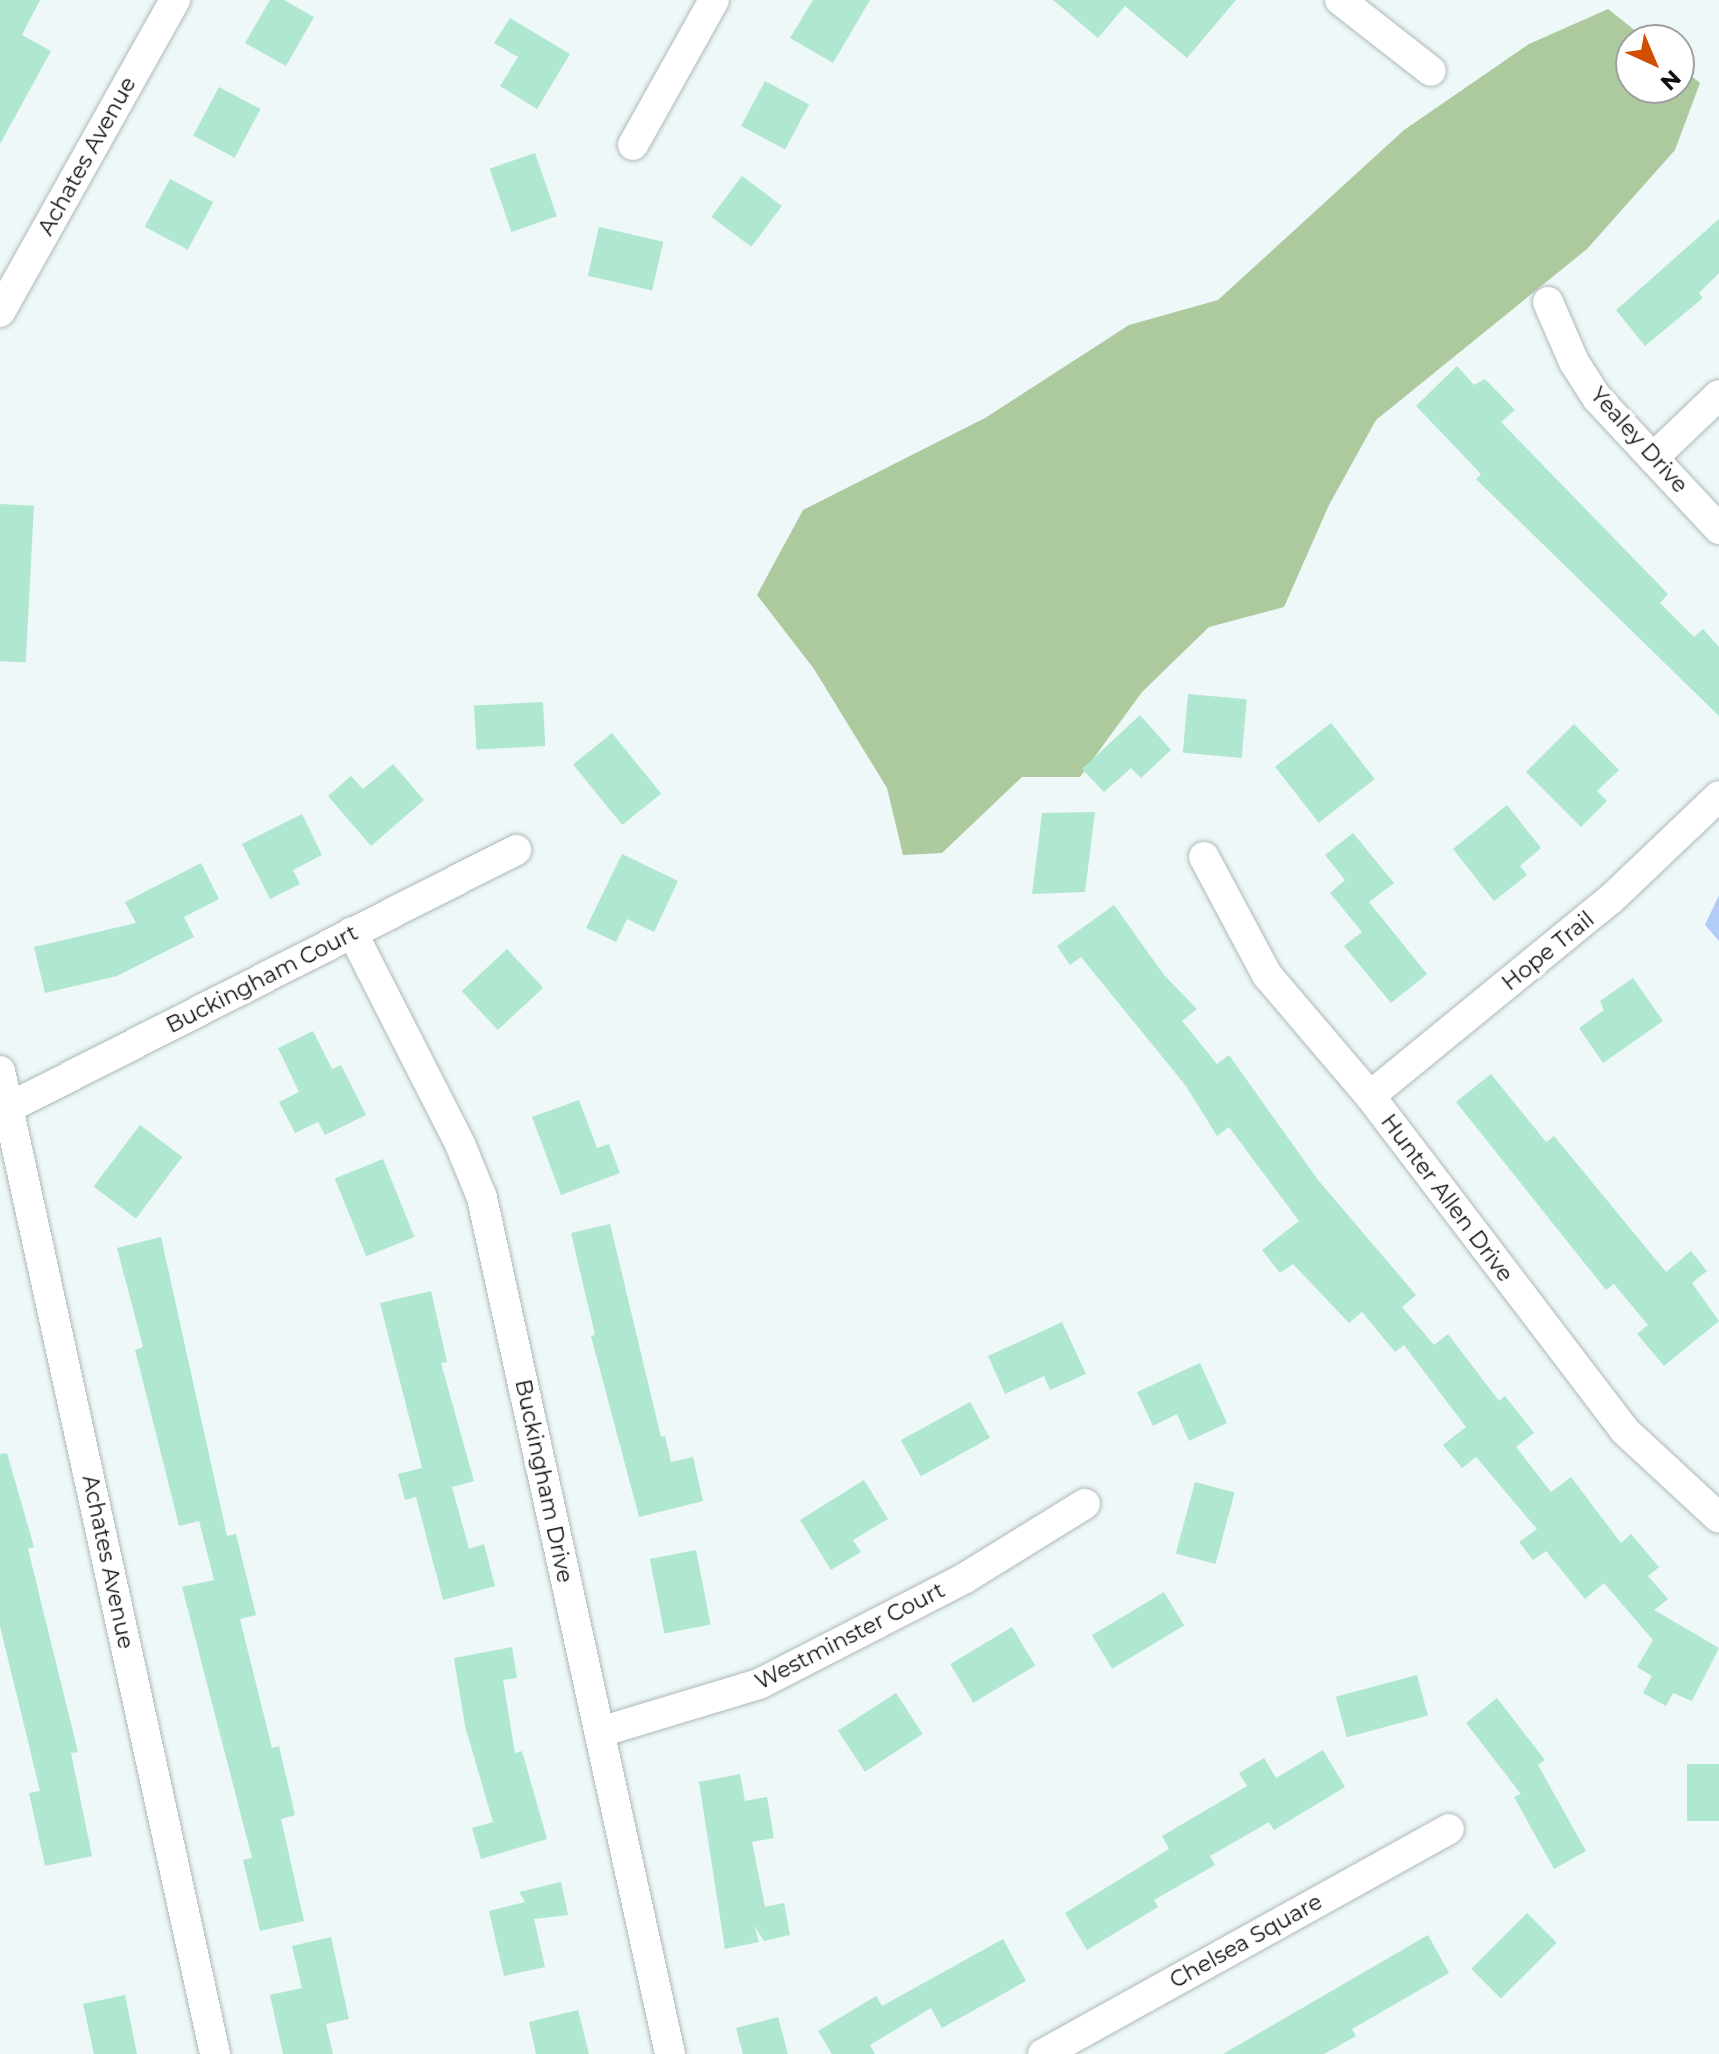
<!DOCTYPE html>
<html>
<head>
<meta charset="utf-8">
<style>
	body { margin:0 }
	#map { position:relative; width:1719px; height:2054px; overflow:hidden; background:#eef8f8; font-family:Montserrat,sans-serif }
	div>[style] { position:absolute }
	[style*='--x'] { left:calc(var(--x)*1px); top:calc(var(--y)*1px); width:calc(var(--w)*1px); rotate:calc(var(--a)*1deg) }
	.forest>* { inset:0; background:#adca9f }
	.water>* { inset:0; background:#b3ccf7 }
	.building>* { inset:0; background:#afe7d0; transform-origin:0 0 }
	.roads { filter:drop-shadow(0 0 2px #b0b9ba) drop-shadow(0 0 2px #b0b9ba) }
	.street>* { height:30px; margin:-15px; padding:0 15px; transform-origin:15px; border-radius:15px; background:#fff }
	span { translate:-50% -50%; white-space:nowrap; text-align:center; line-height:1.15; -webkit-text-stroke:8px #fff; paint-order:stroke }
	.street-label { font-size:22px; color:#0c0f0f }
	.north { position:absolute; left:1615px; top:24px; width:80px; height:80px; box-sizing:border-box; background:#fff; border:2px solid #9e9f9f; border-radius:50%; rotate:136deg; font-size:22px; font-weight:700; line-height:32px; text-align:center; color:#0c0f0f }
	.north::after { content:''; display:block; margin:auto; width:28px; height:36px; background:#d14d01; clip-path:polygon(50% 0,100% 100%,50% 72%,0 100%) }
</style>
</head>
<body>
<div id="map">
	<div class="forest">
		<i style="clip-path:polygon(1608px 9px,1647px 40px,1631px 40px,1631px 88px,1679px 88px,1679px 66px,1700px 83px,1675px 150px,1587px 249px,1376px 420px,1329px 505px,1284px 607px,1209px 627px,1142px 692px,1080px 777px,1022px 777px,942px 853px,903px 855px,887px 788px,814px 669px,757px 595px,803px 510px,985px 418px,1129px 325px,1218px 300px,1404px 130px,1529px 44px)"></i>
	</div>
	<div class="water">
		<i style="clip-path:polygon(1719px 895px,1719px 941px,1705px 925px)"></i>
	</div>
	<div class="building">
		<i style="clip-path:polygon(0 0,40px 0,22px 35px,51px 51px,0 144px)"></i>
		<i style="clip-path:polygon(270px 0,284px 0,314px 17px,286px 66px,245px 43px)"></i>
		<i style="clip-path:polygon(813px 0,870px 0,833px 63px,790px 38px)"></i>
		<i style="clip-path:polygon(1053px 0,1236px 0,1187px 58px,1125px 6px,1098px 38px)"></i>
		<i style="clip-path:polygon(510px 18px,570px 54px,537px 109px,500px 86px,518px 57px,494px 43px)"></i>
		<i style="left:765px;top:81px;width:50px;height:51px;rotate:28deg"></i>
		<i style="left:219px;top:87px;width:47px;height:55px;rotate:28deg"></i>
		<i style="left:535px;top:153px;width:67px;height:48px;rotate:71deg"></i>
		<i style="left:742px;top:176px;width:50px;height:51px;rotate:37deg"></i>
		<i style="left:170px;top:179px;width:49px;height:54px;rotate:28deg"></i>
		<i style="clip-path:polygon(1719px 219px,1719px 273px,1699px 293px,1703px 298px,1645px 346px,1616px 310px)"></i>
		<i style="left:599px;top:227px;width:66px;height:50px;rotate:13deg"></i>
		<i style="clip-path:polygon(1457px 366px,1474px 385px,1485px 379px,1515px 410px,1501px 422px,1668px 594px,1660px 603px,1694px 637px,1703px 629px,1719px 647px,1719px 716px,1476px 479px,1481px 474px,1416px 406px)"></i>
		<i style="left:0;top:504px;width:34px;height:157px;rotate:3deg"></i>
		<i style="left:1188px;top:694px;width:59px;height:59px;rotate:5deg"></i>
		<i style="left:543px;top:702px;width:44px;height:69px;rotate:87deg"></i>
		<i style="clip-path:polygon(1140px 715px,1171px 750px,1141px 778px,1131px 768px,1104px 792px,1082px 769px)"></i>
		<i style="left:1331px;top:723px;width:71px;height:71px;rotate:52deg"></i>
		<i style="clip-path:polygon(1574px 724px,1619px 770px,1597px 791px,1607px 801px,1581px 827px,1526px 772px)"></i>
		<i style="left:612px;top:733px;width:78px;height:50px;rotate:51deg"></i>
		<i style="clip-path:polygon(393px 764px,424px 800px,371px 846px,328px 796px,351px 776px,363px 789px)"></i>
		<i style="clip-path:polygon(1507px 805px,1541px 848px,1520px 866px,1527px 875px,1494px 901px,1453px 849px)"></i>
		<i style="clip-path:polygon(1095px 812px,1085px 892px,1032px 894px,1042px 813px)"></i>
		<i style="clip-path:polygon(302px 814px,322px 855px,293px 870px,300px 884px,270px 899px,242px 844px)"></i>
		<i style="clip-path:polygon(1353px 833px,1394px 883px,1369px 902px,1427px 974px,1391px 1003px,1344px 946px,1362px 932px,1330px 893px,1345px 880px,1325px 855px)"></i>
		<i style="clip-path:polygon(622px 854px,678px 881px,654px 932px,627px 919px,616px 942px,586px 928px)"></i>
		<i style="clip-path:polygon(201px 863px,219px 899px,184px 917px,194px 937px,117px 976px,45px 993px,34px 947px,136px 923px,125px 902px)"></i>
		<i style="clip-path:polygon(1114px 905px,1164px 975px,1197px 1009px,1182px 1021px,1217px 1064px,1229px 1055px,1318px 1180px,1416px 1295px,1402px 1307px,1434px 1345px,1448px 1334px,1499px 1401px,1505px 1396px,1534px 1433px,1516px 1447px,1551px 1492px,1571px 1477px,1621px 1543px,1631px 1534px,1659px 1567px,1648px 1576px,1668px 1599px,1654px 1610px,1719px 1648px,1692px 1701px,1673px 1693px,1666px 1706px,1643px 1693px,1652px 1676px,1637px 1667px,1653px 1640px,1604px 1583px,1585px 1599px,1546px 1551px,1533px 1560px,1519px 1542px,1537px 1529px,1476px 1457px,1462px 1468px,1443px 1445px,1466px 1427px,1404px 1345px,1395px 1352px,1362px 1312px,1349px 1323px,1293px 1264px,1280px 1273px,1262px 1250px,1299px 1221px,1229px 1127px,1217px 1136px,1186px 1086px,1081px 957px,1070px 965px,1057px 946px)"></i>
		<i style="left:507px;top:949px;width:53px;height:62px;rotate:47deg"></i>
		<i style="clip-path:polygon(1633px 978px,1663px 1021px,1603px 1063px,1579px 1028px,1604px 1010px,1600px 1001px)"></i>
		<i style="clip-path:polygon(313px 1031px,332px 1069px,341px 1065px,366px 1115px,325px 1135px,318px 1122px,295px 1133px,279px 1102px,299px 1092px,278px 1048px)"></i>
		<i style="clip-path:polygon(1491px 1074px,1546px 1142px,1554px 1136px,1666px 1272px,1691px 1251px,1707px 1271px,1692px 1283px,1719px 1321px,1664px 1366px,1637px 1334px,1648px 1325px,1614px 1284px,1606px 1290px,1456px 1102px)"></i>
		<i style="clip-path:polygon(579px 1100px,597px 1148px,609px 1144px,620px 1173px,561px 1195px,532px 1117px)"></i>
		<i style="left:140px;top:1125px;width:53px;height:77px;rotate:37deg"></i>
		<i style="left:383px;top:1159px;width:84px;height:52px;rotate:68deg"></i>
		<i style="clip-path:polygon(610px 1224px,661px 1437px,665px 1436px,671px 1462px,693px 1457px,703px 1501px,639px 1517px,591px 1336px,595px 1335px,571px 1233px)"></i>
		<i style="clip-path:polygon(161px 1237px,227px 1536px,236px 1534px,256px 1615px,240px 1619px,272px 1748px,279px 1746px,295px 1815px,281px 1819px,304px 1921px,260px 1931px,243px 1860px,252px 1858px,182px 1587px,214px 1580px,199px 1521px,179px 1526px,135px 1350px,143px 1347px,117px 1248px)"></i>
		<i style="clip-path:polygon(431px 1291px,447px 1362px,441px 1363px,474px 1481px,452px 1487px,469px 1549px,484px 1544px,495px 1586px,443px 1600px,416px 1497px,405px 1500px,398px 1474px,422px 1468px,380px 1303px)"></i>
		<i style="clip-path:polygon(1062px 1322px,1086px 1374px,1050px 1390px,1044px 1376px,1005px 1394px,988px 1356px)"></i>
		<i style="clip-path:polygon(1200px 1363px,1227px 1423px,1189px 1441px,1177px 1414px,1153px 1426px,1137px 1392px)"></i>
		<i style="left:970px;top:1402px;width:41px;height:79px;rotate:61deg"></i>
		<i style="clip-path:polygon(7px 1453px,34px 1547px,28px 1549px,78px 1752px,71px 1753px,92px 1856px,45px 1866px,29px 1793px,40px 1791px,0 1626px,0 1454px)"></i>
		<i style="clip-path:polygon(864px 1480px,888px 1519px,853px 1540px,861px 1552px,831px 1570px,800px 1520px)"></i>
		<i style="left:1195px;top:1482px;width:41px;height:74px;rotate:15deg"></i>
		<i style="left:696px;top:1550px;width:76px;height:47px;rotate:79deg"></i>
		<i style="left:1164px;top:1592px;width:39px;height:84px;rotate:59deg"></i>
		<i style="left:1012px;top:1627px;width:45px;height:72px;rotate:59deg"></i>
		<i style="clip-path:polygon(512px 1647px,517px 1678px,503px 1680px,515px 1753px,522px 1751px,547px 1839px,481px 1859px,472px 1828px,493px 1822px,465px 1726px,454px 1658px)"></i>
		<i style="left:1417px;top:1675px;width:42px;height:84px;rotate:75deg"></i>
		<i style="left:896px;top:1693px;width:49px;height:69px;rotate:57deg"></i>
		<i style="clip-path:polygon(1497px 1698px,1545px 1760px,1538px 1765px,1586px 1851px,1554px 1869px,1514px 1797px,1521px 1794px,1466px 1723px)"></i>
		<i style="clip-path:polygon(1323px 1750px,1345px 1787px,1274px 1830px,1269px 1822px,1210px 1856px,1215px 1865px,1154px 1900px,1158px 1907px,1087px 1950px,1065px 1913px,1169px 1849px,1162px 1836px,1247px 1786px,1239px 1773px,1264px 1758px,1276px 1778px)"></i>
		<i style="left:1719px;top:1764px;width:57px;height:32px;rotate:90deg"></i>
		<i style="clip-path:polygon(740px 1774px,745px 1801px,767px 1797px,774px 1838px,752px 1842px,765px 1907px,784px 1903px,790px 1935px,764px 1941px,754px 1925px,759px 1942px,725px 1949px,699px 1782px)"></i>
		<i style="clip-path:polygon(561px 1882px,568px 1915px,534px 1919px,545px 1967px,504px 1976px,489px 1911px,525px 1902px,519px 1892px)"></i>
		<i style="left:1527px;top:1913px;width:42px;height:79px;rotate:45deg"></i>
		<i style="clip-path:polygon(1428px 1935px,1449px 1973px,1352px 2029px,1356px 2036px,1324px 2054px,1223px 2054px)"></i>
		<i style="clip-path:polygon(331px 1937px,349px 2019px,326px 2024px,333px 2054px,283px 2054px,270px 1995px,302px 1988px,292px 1946px)"></i>
		<i style="clip-path:polygon(1003px 1939px,1026px 1981px,942px 2028px,931px 2008px,870px 2045px,875px 2054px,832px 2054px,818px 2031px,876px 1996px,882px 2006px)"></i>
		<i style="clip-path:polygon(125px 1995px,137px 2054px,94px 2054px,83px 2004px)"></i>
		<i style="clip-path:polygon(578px 2010px,589px 2054px,536px 2054px,529px 2022px)"></i>
		<i style="clip-path:polygon(778px 2017px,788px 2054px,743px 2054px,736px 2028px)"></i>
	</div>
	<div class="roads">
		<div class="street">
			<i style="--x:1340;--y:0;--w:115;--a:38"></i>
			<i style="--x:633;--y:145;--w:166;--a:-60.8"></i>
			<i style="--x:1548;--y:302;--w:65;--a:66.6"></i>
			<i style="--x:1574;--y:362;--w:43;--a:57.4"></i>
			<i style="--x:1597;--y:398;--w:179;--a:47"></i>
			<i style="--x:0;--y:312;--w:358;--a:-60.7"></i>
			<i style="--x:1653;--y:458;--w:91;--a:-43.7"></i>
			<i style="--x:1204;--y:857;--w:134;--a:61.9"></i>
			<i style="--x:1267;--y:975;--w:159;--a:49.6"></i>
			<i style="--x:1370;--y:1096;--w:420;--a:52.7"></i>
			<i style="--x:1624;--y:1430;--w:129;--a:42.8"></i>
			<i style="--x:352;--y:932;--w:238;--a:63"></i>
			<i style="--x:460;--y:1144;--w:58;--a:67.8"></i>
			<i style="--x:482;--y:1198;--w:876;--a:77.61"></i>
			<i style="--x:0;--y:1071;--w:1006;--a:77.66"></i>
			<i style="--x:1370;--y:1096;--w:311;--a:-39.3"></i>
			<i style="--x:1611;--y:899;--w:149;--a:-43.6"></i>
			<i style="--x:8;--y:1108;--w:570;--a:-26.92"></i>
			<i style="--x:600;--y:1732;--w:166;--a:-16.8"></i>
			<i style="--x:759;--y:1684;--w:232;--a:-27.2"></i>
			<i style="--x:965;--y:1578;--w:141;--a:-31.7"></i>
			<i style="--x:1043;--y:2054;--w:464;--a:-29"></i>
		</div>
	</div>
	<div class="street-label">
		<span style="left:87px;top:156px;rotate:-61deg">Achates Avenue</span>
		<span style="left:1639px;top:440px;rotate:48deg">Yealey Drive</span>
		<span style="left:1548px;top:951px;rotate:-39deg">Hope Trail</span>
		<span style="left:262px;top:979px;rotate:-27deg">Buckingham Court</span>
		<span style="left:1447px;top:1198px;rotate:53deg">Hunter Allen Drive</span>
		<span style="left:544px;top:1481px;rotate:78deg">Buckingham Drive</span>
		<span style="left:108px;top:1562px;rotate:78deg">Achates Avenue</span>
		<span style="left:850px;top:1636px;rotate:-27deg">Westminster Court</span>
		<span style="left:1246px;top:1941px;rotate:-29deg">Chelsea Square</span>
	</div>
	<div class="north">N</div>
</div>
</body>
</html>
